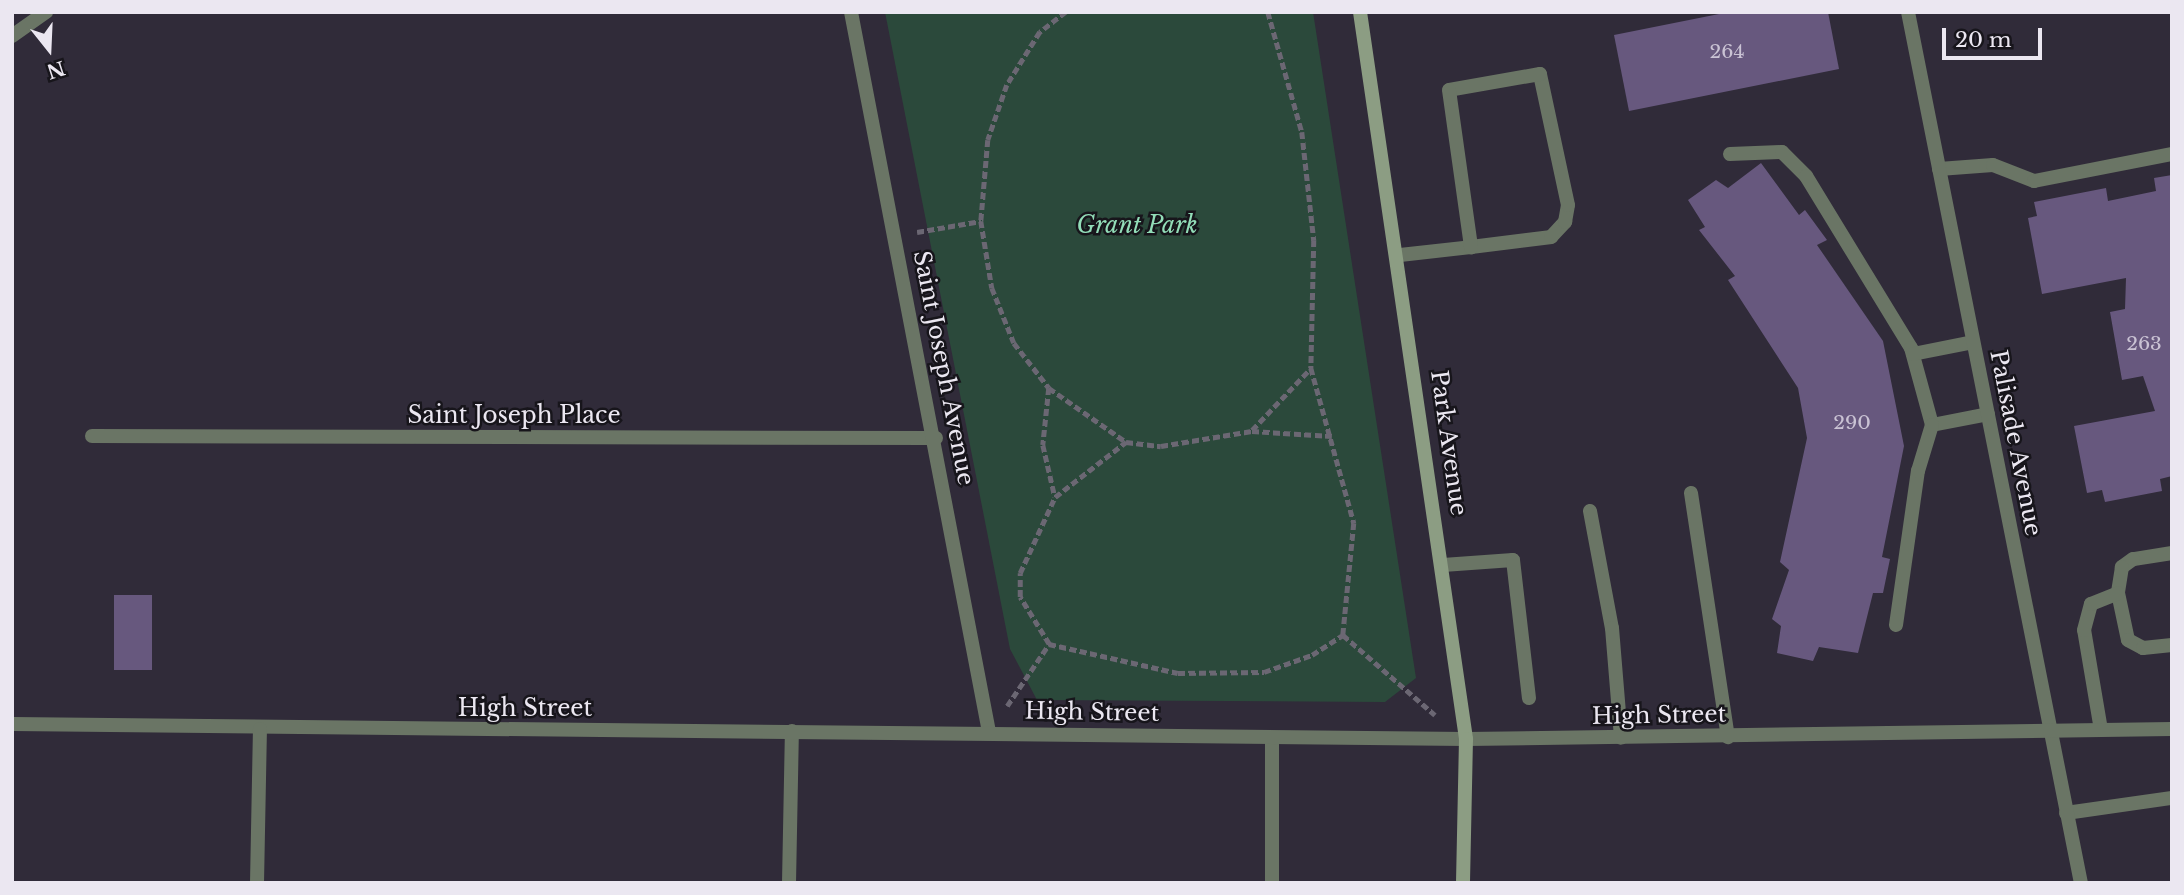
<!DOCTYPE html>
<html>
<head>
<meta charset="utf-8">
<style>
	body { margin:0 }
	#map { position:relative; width:2184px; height:895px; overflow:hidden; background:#302b39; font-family:"Libre Baskerville",serif }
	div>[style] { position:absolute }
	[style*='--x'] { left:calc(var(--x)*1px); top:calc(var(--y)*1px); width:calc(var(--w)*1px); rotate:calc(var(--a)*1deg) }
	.green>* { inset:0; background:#2b493b }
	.building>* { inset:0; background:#67587e; transform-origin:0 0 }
	.path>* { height:4.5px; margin-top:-2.25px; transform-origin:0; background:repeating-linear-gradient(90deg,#6b6773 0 7px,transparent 0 10.5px) }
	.lane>* { height:14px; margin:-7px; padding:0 7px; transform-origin:7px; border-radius:7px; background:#6a7565 }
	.street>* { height:14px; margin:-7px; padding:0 7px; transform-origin:7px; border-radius:7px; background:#6a7565 }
	.secondary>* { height:14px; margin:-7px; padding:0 7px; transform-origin:7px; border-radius:7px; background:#8c9d83 }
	span { translate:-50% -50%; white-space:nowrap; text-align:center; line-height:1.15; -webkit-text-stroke:5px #17151b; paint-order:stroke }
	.number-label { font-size:19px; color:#cac3d4 }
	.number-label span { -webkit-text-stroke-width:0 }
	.park-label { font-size:23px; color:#92ddb8; font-style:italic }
	.street-label { font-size:23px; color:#ebe7f1 }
	.frame { position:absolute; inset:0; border:14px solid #ebe7f1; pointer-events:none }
	.north { position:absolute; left:14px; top:14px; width:70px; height:70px; -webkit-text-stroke:5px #17151b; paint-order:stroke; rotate:162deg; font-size:19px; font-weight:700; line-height:28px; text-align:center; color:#ebe7f1 }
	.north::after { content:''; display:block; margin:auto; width:24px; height:32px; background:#ebe7f1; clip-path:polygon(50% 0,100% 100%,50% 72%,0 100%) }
	.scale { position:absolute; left:1942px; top:28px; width:100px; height:32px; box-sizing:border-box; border:4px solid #ebe7f1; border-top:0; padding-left:9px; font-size:21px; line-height:24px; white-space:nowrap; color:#ebe7f1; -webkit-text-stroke:5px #17151b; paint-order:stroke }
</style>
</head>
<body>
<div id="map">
	<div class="green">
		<i style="clip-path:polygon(885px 12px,1313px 12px,1416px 678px,1385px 702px,1037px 700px,1010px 649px)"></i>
	</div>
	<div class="building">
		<i style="clip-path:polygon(1729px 12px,1828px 12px,1839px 69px,1629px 111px,1614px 35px)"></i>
		<i style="clip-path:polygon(1761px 163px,1799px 215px,1805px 210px,1827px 240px,1817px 245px,1883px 341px,1904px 446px,1882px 557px,1890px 559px,1883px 593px,1873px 593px,1858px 653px,1819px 647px,1813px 661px,1777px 653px,1781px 626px,1772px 619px,1789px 570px,1780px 562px,1807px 438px,1798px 388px,1728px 280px,1735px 276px,1699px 230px,1705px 227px,1688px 200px,1716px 180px,1728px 188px)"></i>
		<i style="clip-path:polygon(2172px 175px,2172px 476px,2160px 479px,2162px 491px,2105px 502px,2102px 490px,2087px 493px,2074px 426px,2155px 411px,2143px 376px,2122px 380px,2110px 312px,2125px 309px,2126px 278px,2042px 294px,2028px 218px,2037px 216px,2034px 202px,2106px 188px,2108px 201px,2156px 191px,2154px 178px)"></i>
		<i style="left:114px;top:595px;width:38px;height:75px"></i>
	</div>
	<div class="path">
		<i style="--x:1066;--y:12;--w:33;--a:142"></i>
		<i style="--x:1040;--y:32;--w:62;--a:121.9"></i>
		<i style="--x:1007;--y:85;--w:58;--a:109.1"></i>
		<i style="--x:988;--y:140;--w:81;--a:94.9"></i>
		<i style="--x:981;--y:221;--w:68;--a:80.7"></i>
		<i style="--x:992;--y:288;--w:59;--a:68.2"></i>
		<i style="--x:1014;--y:343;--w:57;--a:52.1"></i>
		<i style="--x:1049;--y:388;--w:94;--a:35"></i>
		<i style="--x:1126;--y:442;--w:35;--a:7"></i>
		<i style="--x:1161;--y:446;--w:92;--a:-9.4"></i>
		<i style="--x:1252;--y:431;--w:80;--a:3.6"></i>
		<i style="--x:1268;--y:12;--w:125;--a:74.2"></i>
		<i style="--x:1302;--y:132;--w:109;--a:83.7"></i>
		<i style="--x:1314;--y:240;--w:128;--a:91.3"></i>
		<i style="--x:1311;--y:368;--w:161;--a:74.5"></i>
		<i style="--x:1354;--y:523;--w:113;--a:95.6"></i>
		<i style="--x:1343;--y:635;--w:122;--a:41"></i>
		<i style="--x:917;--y:232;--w:65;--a:-9.8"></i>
		<i style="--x:1049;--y:388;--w:57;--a:96"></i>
		<i style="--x:1043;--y:445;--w:53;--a:77"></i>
		<i style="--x:1252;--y:430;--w:86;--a:-46.4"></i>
		<i style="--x:1049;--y:644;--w:55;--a:-121.7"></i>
		<i style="--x:1020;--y:597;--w:24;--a:-90"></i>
		<i style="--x:1020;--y:573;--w:84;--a:-65.3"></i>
		<i style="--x:1055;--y:497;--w:90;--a:-37.8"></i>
		<i style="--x:1007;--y:706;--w:75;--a:-55.9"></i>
		<i style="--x:1049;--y:644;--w:132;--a:12.7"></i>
		<i style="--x:1178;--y:673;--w:86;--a:-0.7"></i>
		<i style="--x:1264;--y:672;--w:51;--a:-19.5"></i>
		<i style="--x:1312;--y:655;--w:37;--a:-33"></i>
	</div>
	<div class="lane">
		<i style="--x:1730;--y:154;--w:52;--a:-2.2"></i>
		<i style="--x:1782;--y:152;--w:34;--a:45"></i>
		<i style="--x:1806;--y:176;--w:202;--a:58.6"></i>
		<i style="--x:1911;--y:348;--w:80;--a:74.7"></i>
		<i style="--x:1932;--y:425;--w:57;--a:-11.1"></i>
		<i style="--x:1939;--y:169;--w:54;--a:-4.2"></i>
		<i style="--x:1993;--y:165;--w:44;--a:21.3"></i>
		<i style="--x:2034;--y:181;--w:141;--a:-11.1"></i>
		<i style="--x:1400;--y:255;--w:71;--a:-6.4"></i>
		<i style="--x:1471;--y:247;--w:81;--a:-7.1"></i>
		<i style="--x:1551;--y:237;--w:21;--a:-47"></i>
		<i style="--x:1565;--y:222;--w:17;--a:-80"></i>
		<i style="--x:1568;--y:205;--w:134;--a:-102.1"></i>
		<i style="--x:1540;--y:74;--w:92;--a:170"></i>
		<i style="--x:1449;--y:90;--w:159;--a:82"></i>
		<i style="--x:1913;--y:354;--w:61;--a:-11.3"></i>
		<i style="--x:92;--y:436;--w:844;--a:0.14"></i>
		<i style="--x:1691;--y:493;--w:247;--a:81.4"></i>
		<i style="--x:1590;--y:511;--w:119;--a:79.4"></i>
		<i style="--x:1612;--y:628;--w:110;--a:85.3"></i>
		<i style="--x:2172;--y:553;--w:39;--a:171"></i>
		<i style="--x:2133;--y:559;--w:14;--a:144"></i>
		<i style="--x:2122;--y:567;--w:26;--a:99"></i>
		<i style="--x:2118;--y:593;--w:48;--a:78"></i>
		<i style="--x:2128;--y:640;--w:17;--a:28"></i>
		<i style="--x:2143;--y:648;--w:29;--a:-6"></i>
		<i style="--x:1443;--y:565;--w:70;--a:-4.1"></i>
		<i style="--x:1513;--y:560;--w:139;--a:83.4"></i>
		<i style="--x:1896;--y:625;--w:156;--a:-81.9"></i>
		<i style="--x:1918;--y:471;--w:48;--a:-73.1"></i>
		<i style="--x:2101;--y:730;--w:101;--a:-99.6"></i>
		<i style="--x:2084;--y:630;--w:27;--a:-75"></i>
		<i style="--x:2091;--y:604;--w:29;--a:-22"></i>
		<i style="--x:1272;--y:738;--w:145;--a:90"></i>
		<i style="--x:2066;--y:813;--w:107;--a:-8.1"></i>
		<i style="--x:789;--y:883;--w:152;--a:-88.9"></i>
	</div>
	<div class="street">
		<i style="--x:851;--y:12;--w:733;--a:79.15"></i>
		<i style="--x:1908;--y:12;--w:888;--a:78.77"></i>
		<i style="--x:12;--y:36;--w:42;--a:-35.2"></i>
		<i style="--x:12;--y:724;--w:1454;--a:0.59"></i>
		<i style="--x:1466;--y:739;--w:706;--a:-0.81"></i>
		<i style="--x:257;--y:883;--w:154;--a:-88.9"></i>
	</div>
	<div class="secondary">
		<i style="--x:1360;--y:12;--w:735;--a:81.7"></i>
		<i style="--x:1466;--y:739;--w:144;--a:91.2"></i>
	</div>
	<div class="number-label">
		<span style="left:1727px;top:52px">264</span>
		<span style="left:2144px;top:344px">263</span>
		<span style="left:1852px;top:423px">290</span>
	</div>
	<div class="park-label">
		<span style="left:1137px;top:225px">Grant Park</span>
	</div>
	<div class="street-label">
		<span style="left:944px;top:368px;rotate:79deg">Saint Joseph Avenue</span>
		<span style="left:514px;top:415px">Saint Joseph Place</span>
		<span style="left:1449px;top:443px;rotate:82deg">Park Avenue</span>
		<span style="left:2016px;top:443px;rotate:79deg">Palisade Avenue</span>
		<span style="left:525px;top:708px">High Street</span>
		<span style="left:1092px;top:712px;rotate:1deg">High Street</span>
		<span style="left:1659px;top:715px;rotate:-1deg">High Street</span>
	</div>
	<div class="frame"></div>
	<div class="north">N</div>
	<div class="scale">20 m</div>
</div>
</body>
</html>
